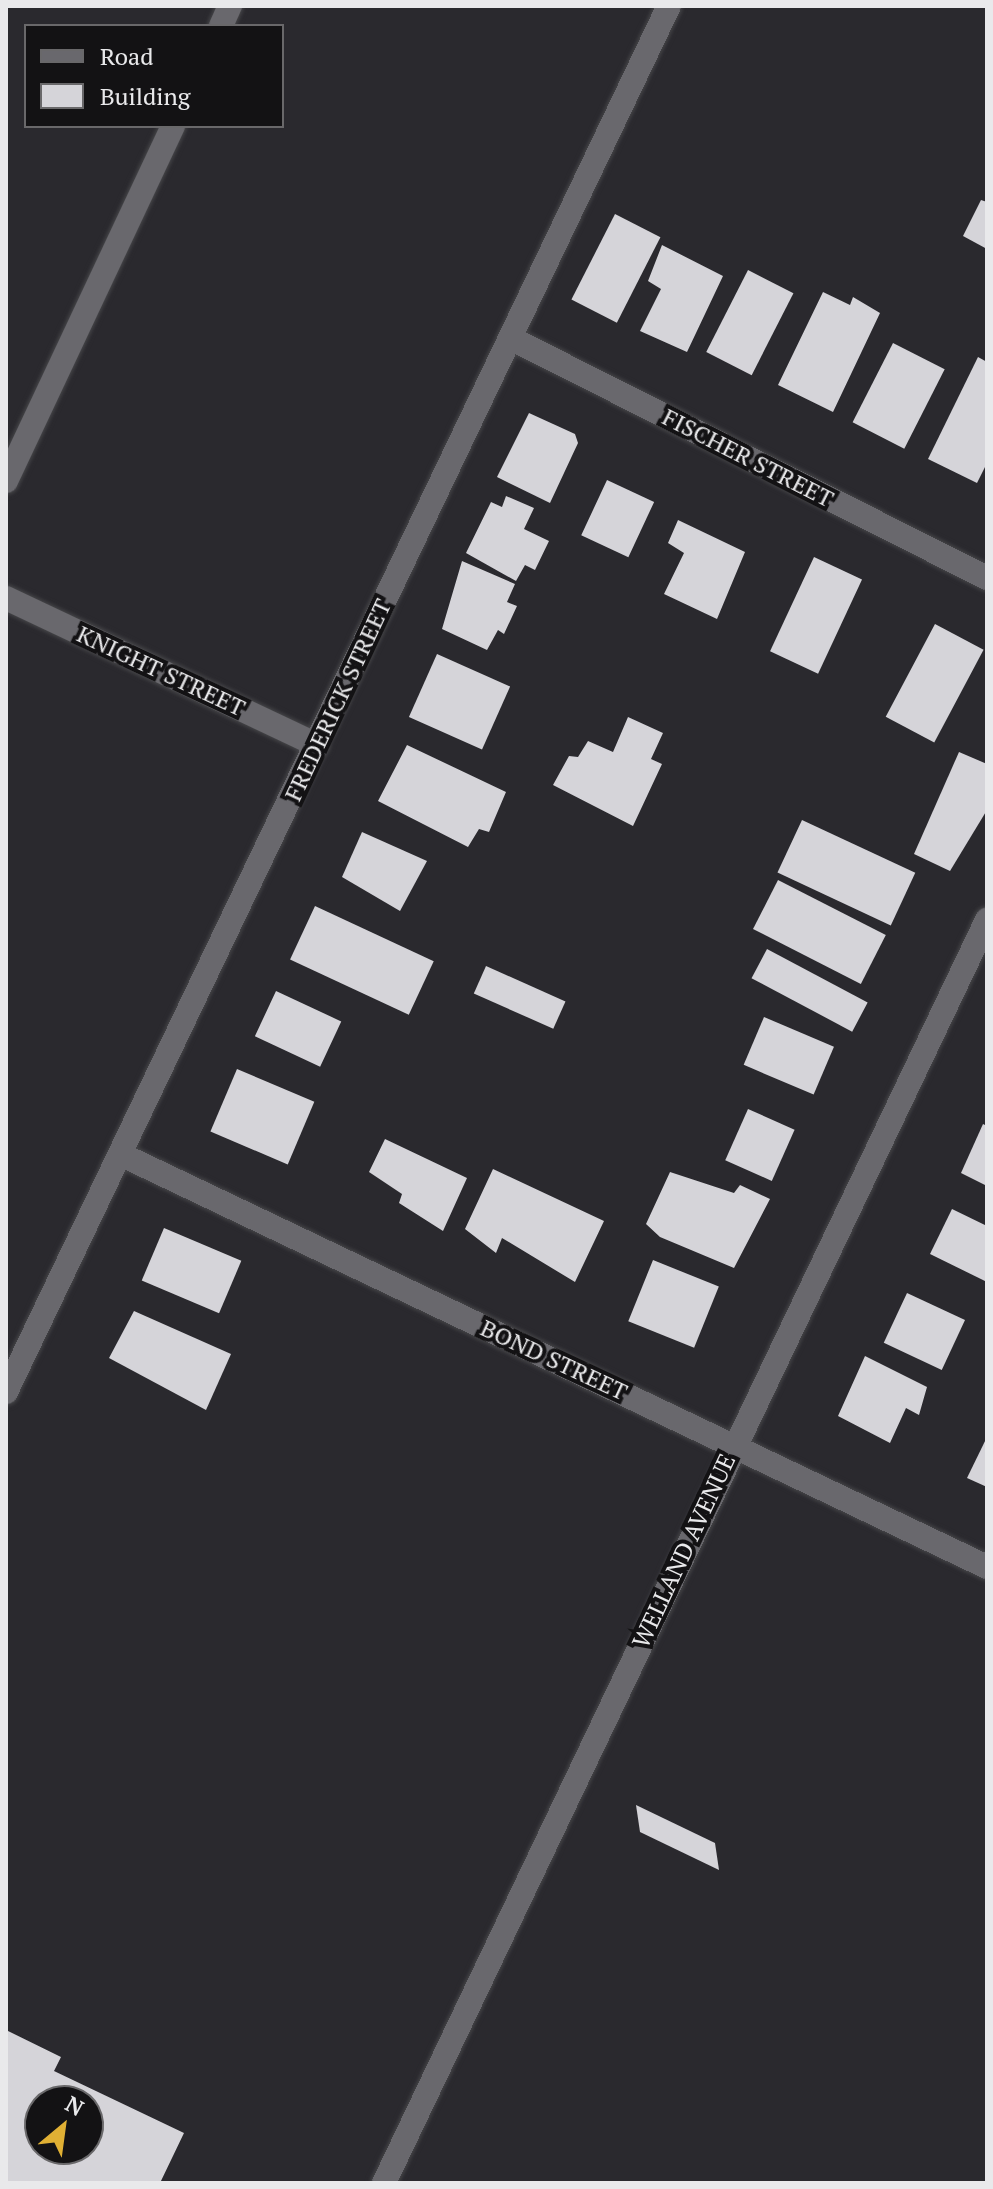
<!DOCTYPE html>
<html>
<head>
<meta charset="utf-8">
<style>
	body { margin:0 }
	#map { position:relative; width:993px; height:2189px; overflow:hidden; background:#2a292e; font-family:"PT Serif",serif }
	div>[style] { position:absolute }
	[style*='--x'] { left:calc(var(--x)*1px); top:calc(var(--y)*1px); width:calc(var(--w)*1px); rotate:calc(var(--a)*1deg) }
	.building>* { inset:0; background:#d5d4d9; transform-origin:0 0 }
	.roads { filter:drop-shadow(0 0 2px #464649) drop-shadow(0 0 2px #464649) }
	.minor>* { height:24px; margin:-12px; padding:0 12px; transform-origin:12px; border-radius:12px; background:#69686d }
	span { translate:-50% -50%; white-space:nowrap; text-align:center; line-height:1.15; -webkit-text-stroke:8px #131214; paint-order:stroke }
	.street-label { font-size:24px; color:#e9e9eb }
	.frame { position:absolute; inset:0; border:8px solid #e9e9eb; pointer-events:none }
	.legend { position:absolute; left:24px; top:24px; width:260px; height:104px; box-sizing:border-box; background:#131214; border:2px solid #69686a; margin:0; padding:10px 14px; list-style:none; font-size:24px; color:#e9e9eb }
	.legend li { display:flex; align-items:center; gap:16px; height:40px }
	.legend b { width:40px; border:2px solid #69686a }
	.north { position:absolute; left:24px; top:2085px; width:80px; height:80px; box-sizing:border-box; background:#131214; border:2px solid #69686a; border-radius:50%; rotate:29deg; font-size:22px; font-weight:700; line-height:32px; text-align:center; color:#e9e9eb }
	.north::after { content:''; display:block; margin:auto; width:28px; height:36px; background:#e0b034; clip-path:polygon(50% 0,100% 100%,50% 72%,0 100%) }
</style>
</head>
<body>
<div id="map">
	<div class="building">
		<i style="clip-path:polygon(981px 200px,987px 202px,987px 249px,963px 236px)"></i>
		<i style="left:615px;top:214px;width:51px;height:96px;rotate:27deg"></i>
		<i style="clip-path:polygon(662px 245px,723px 276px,687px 352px,640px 331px,661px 289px,648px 281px)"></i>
		<i style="left:748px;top:270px;width:51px;height:92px;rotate:27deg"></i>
		<i style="clip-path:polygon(823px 292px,850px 305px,853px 297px,880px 313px,833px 412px,778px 385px)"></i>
		<i style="left:893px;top:343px;width:58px;height:89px;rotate:27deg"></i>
		<i style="clip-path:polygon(978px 357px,987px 362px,987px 463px,977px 483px,928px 459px)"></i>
		<i style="clip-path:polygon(529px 413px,575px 434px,578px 443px,550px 503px,497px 477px)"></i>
		<i style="left:607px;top:480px;width:52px;height:61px;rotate:25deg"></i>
		<i style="clip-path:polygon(506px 496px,534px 508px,524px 529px,549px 541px,535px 570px,525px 565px,516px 581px,466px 553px,491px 502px,502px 507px)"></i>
		<i style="clip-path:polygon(678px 520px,745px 552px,717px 619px,664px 594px,684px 553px,668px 543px)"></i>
		<i style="left:814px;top:557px;width:53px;height:104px;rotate:25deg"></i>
		<i style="clip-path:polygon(462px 561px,515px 584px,507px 602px,517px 606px,504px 634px,498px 630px,487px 650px,442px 629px)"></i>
		<i style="left:935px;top:624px;width:55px;height:105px;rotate:28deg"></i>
		<i style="left:437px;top:654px;width:80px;height:69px;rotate:24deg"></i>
		<i style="clip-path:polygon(628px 717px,663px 733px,651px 759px,662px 764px,633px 826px,553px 785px,569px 756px,578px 757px,588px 741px,613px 752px)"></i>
		<i style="clip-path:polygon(407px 745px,506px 792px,489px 832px,479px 829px,468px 847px,378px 801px)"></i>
		<i style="clip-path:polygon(959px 752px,987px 764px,987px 810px,950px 871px,914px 854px)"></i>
		<i style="left:802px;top:820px;width:125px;height:58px;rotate:25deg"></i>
		<i style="clip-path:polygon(362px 832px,427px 861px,400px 911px,342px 877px)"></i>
		<i style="left:778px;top:880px;width:121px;height:55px;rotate:27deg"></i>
		<i style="left:315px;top:906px;width:131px;height:59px;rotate:25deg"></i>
		<i style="left:767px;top:949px;width:114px;height:33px;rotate:28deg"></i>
		<i style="left:486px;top:966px;width:87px;height:30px;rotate:24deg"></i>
		<i style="left:276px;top:991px;width:72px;height:50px;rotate:25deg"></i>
		<i style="left:764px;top:1017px;width:76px;height:52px;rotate:23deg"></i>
		<i style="left:237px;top:1069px;width:84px;height:68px;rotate:23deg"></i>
		<i style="left:748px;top:1109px;width:51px;height:56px;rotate:24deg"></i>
		<i style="clip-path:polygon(983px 1124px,987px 1126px,987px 1186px,961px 1173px)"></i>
		<i style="clip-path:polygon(385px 1139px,467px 1178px,443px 1231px,399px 1203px,402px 1194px,369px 1172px)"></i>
		<i style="clip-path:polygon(493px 1169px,604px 1221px,575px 1282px,502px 1238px,496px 1253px,465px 1229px)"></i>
		<i style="clip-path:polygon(670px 1172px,734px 1193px,740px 1185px,770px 1199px,734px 1268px,660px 1237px,646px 1224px)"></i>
		<i style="clip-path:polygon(952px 1209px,987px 1226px,987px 1282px,930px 1254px)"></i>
		<i style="left:164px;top:1228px;width:84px;height:57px;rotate:23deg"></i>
		<i style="left:653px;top:1260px;width:71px;height:66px;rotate:22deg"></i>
		<i style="left:907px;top:1293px;width:64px;height:55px;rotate:25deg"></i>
		<i style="clip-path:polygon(134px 1311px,231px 1354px,206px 1410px,109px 1358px)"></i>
		<i style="clip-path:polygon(865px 1356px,927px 1387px,919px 1415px,906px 1408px,890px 1443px,838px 1416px)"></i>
		<i style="clip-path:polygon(987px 1437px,987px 1487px,967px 1478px)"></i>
		<i style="clip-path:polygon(636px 1805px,715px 1843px,719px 1870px,640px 1832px)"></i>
		<i style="clip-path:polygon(evenodd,6px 2030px,61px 2057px,54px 2071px,184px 2133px,160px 2183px,6px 2183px,6px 2030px,40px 2101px,88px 2101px,88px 2149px,40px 2149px,40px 2101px)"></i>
	</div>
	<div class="roads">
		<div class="minor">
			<i style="--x:221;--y:26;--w:22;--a:-66"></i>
			<i style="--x:510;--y:338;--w:534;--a:26.71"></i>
			<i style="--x:6;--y:481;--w:392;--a:-64.8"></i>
			<i style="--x:6;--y:598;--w:344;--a:25.3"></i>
			<i style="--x:120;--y:1154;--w:960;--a:25.47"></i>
			<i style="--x:6;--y:1392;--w:1536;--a:-64.44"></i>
			<i style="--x:384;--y:2183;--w:1400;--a:-64.48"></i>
		</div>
	</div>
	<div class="street-label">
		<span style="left:748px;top:458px;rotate:27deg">FISCHER STREET</span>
		<span style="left:161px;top:671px;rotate:25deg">KNIGHT STREET</span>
		<span style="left:338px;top:700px;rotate:-65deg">FREDERICK STREET</span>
		<span style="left:554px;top:1360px;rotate:25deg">BOND STREET</span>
		<span style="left:684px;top:1551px;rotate:-65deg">WELLAND AVENUE</span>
	</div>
	<div class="frame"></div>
	<ul class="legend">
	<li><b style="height:10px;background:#69686d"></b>Road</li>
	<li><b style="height:22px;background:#d5d4d9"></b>Building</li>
	</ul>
	<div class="north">N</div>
</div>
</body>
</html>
